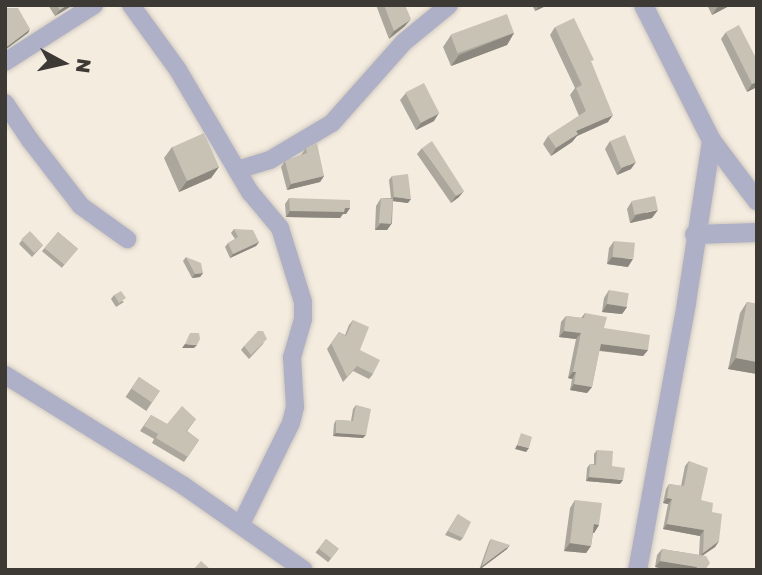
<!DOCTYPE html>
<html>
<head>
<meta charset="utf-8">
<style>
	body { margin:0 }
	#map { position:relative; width:762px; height:575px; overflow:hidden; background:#f4ecdf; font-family:"Golos Text",sans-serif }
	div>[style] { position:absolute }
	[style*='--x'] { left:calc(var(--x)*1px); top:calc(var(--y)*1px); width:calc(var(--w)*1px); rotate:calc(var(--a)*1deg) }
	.roads { filter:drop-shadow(0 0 2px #cfc8bd) drop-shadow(0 0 2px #cfc8bd) }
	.minor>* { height:18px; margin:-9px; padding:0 9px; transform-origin:9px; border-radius:9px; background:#adb0c6 }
	.tertiary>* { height:19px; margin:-9.5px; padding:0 9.5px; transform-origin:9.5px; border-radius:9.5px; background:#adb0c6 }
	.wall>* { inset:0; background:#aca79c; transform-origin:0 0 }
	.shaded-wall>* { inset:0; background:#8c887f }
	.building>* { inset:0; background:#c8c2b5; transform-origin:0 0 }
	span { translate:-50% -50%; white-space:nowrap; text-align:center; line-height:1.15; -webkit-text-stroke:7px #f4ecdf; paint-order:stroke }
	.frame { position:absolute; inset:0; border:7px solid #3d3a35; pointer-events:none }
	.north { position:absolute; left:28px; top:28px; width:70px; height:70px; -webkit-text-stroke:5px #f4ecdf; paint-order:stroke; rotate:98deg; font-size:19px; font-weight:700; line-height:28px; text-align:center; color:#3d3a35 }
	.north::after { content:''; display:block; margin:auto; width:24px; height:32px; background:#3d3a35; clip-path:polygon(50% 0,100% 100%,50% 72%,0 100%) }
</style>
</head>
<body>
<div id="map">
	<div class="roads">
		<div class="minor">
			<i style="--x:131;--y:5;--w:80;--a:54.1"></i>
			<i style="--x:178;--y:70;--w:142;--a:59.5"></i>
			<i style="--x:250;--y:192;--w:47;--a:50.2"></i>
			<i style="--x:280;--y:228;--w:77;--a:72.7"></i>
			<i style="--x:303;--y:302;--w:17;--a:90"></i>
			<i style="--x:303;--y:319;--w:40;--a:106"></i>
			<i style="--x:292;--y:357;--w:50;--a:86.6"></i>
			<i style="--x:295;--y:407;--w:16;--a:104"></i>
			<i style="--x:291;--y:423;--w:113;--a:116.3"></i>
			<i style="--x:5;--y:62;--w:106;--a:-32.6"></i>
			<i style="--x:5;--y:103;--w:45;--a:56"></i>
			<i style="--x:30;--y:140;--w:83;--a:52.3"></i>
			<i style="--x:81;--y:206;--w:57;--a:35.7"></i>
			<i style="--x:237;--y:170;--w:34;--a:-17"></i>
			<i style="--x:270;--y:160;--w:72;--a:-30.8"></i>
			<i style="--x:332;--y:123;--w:108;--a:-48.4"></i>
			<i style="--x:404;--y:42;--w:58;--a:-39.4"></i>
			<i style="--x:5;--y:375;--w:211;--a:31.8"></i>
			<i style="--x:184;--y:486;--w:146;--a:35"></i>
		</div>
		<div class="tertiary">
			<i style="--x:711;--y:140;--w:76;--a:53"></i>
			<i style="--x:694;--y:234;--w:63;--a:-1.8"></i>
			<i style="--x:637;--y:570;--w:272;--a:-79.6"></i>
			<i style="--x:686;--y:302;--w:164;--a:-81.2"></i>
			<i style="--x:711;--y:140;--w:151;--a:-116.7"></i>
		</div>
	</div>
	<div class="wall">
		<i style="clip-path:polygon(48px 5px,73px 5px,55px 16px)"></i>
		<i style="clip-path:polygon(376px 5px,405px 5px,405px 26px,389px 39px)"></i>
		<i style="clip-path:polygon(532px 5px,548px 5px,535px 11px)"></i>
		<i style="clip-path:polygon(707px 5px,731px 5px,712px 15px)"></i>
		<i style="clip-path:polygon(555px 27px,591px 63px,608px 122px,577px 136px,572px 142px,551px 156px,543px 144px,548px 136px,579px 116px,570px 95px,575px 88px,550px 35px)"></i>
		<i style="clip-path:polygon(726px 32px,757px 87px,747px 92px,721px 39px)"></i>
		<i style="clip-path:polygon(514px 33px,507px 45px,451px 66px,443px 47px,451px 35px)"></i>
		<i style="clip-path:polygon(406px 93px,434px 121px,416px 130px,400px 100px)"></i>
		<i style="clip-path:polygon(610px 141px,631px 169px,617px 175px,605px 149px)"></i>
		<i style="clip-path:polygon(172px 147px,219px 167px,211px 178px,179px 192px,164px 158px)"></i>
		<i style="clip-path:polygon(306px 148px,324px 176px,320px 182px,287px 190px,281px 167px,285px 161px,301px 155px)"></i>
		<i style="clip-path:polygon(422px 148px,459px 197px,451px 203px,417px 154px)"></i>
		<i style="clip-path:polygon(392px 176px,408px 203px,393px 201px,392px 223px,387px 230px,375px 230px,376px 206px,381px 198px,391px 198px,389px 180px)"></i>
		<i style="clip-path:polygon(289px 198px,350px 208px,346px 214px,343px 214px,340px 218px,286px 217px,285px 204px)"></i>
		<i style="clip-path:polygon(632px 201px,652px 218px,630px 223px,627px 209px)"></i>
		<i style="clip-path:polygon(234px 229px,259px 242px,256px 246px,230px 258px,225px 247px,228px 243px,235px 239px,231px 233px)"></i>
		<i style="left:58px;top:232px;width:26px;height:25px;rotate:40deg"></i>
		<i style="clip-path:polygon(22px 240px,43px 245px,32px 257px,19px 244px)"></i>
		<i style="clip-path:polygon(614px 241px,628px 267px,607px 264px,609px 248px)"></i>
		<i style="clip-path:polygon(186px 257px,203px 273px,200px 277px,192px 278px,183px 261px)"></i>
		<i style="clip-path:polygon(609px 290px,627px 307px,622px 314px,602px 312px,604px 298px)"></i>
		<i style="clip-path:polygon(114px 295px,124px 302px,116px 307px,111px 299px)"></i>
		<i style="clip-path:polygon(747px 302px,757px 304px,757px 374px,728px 369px,740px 313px)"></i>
		<i style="clip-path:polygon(585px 313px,604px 328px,648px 350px,643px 356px,599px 351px,592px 387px,587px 393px,570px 390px,572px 379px,568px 378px,576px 339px,559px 337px,561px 322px,566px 316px,581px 318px)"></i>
		<i style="clip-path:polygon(353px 320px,360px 350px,373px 374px,369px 379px,353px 371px,343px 382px,327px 349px,339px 332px,345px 335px,349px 325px)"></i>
		<i style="clip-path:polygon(264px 343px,249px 359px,241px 350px,244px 346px)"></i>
		<i style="left:139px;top:377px;width:25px;height:24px;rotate:34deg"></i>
		<i style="clip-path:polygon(356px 405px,363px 438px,333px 436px,334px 424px,336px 420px,351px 421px,353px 409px)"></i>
		<i style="clip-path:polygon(151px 415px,167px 424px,196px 419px,187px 431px,199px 440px,184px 462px,152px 443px,154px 439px,140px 431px)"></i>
		<i style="clip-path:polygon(597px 450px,612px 466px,620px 484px,586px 481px,587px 468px,590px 464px,594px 464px,594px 454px)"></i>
		<i style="clip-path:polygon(689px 461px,701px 500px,712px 512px,719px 541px,715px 547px,703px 555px,705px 570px,669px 570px,655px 567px,657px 555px,662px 549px,699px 555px,700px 536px,663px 529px,668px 504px,663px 503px,666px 489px,669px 484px,681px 486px,685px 466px)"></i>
		<i style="clip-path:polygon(575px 500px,599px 525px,594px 533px,593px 533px,591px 546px,586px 553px,564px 551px,570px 508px)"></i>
		<i style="clip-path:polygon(458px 514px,463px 538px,460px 541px,445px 535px)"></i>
		<i style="left:326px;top:539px;width:16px;height:17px;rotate:38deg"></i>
		<i style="clip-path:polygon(491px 539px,507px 549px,479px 570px,489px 542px)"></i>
	</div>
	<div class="shaded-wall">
		<i style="clip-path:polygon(67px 5px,73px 5px,55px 16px,60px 10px)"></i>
		<i style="clip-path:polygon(540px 5px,548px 5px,535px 11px)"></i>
		<i style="clip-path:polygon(719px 5px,731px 5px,712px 15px)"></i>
		<i style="clip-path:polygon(411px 19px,405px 26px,389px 39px,394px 31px)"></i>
		<i style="clip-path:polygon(30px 29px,28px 33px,5px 50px,5px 48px)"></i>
		<i style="clip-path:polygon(514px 33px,507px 45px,451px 66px,459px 55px)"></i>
		<i style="clip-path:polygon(757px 82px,757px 87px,747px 92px,752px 84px)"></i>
		<i style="clip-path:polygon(439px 113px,434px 121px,416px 130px,421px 123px)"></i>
		<i style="clip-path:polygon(613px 115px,608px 122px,577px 136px,572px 142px,551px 156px,556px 148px,576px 131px)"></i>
		<i style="clip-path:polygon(636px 162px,631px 169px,617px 175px,622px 168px)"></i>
		<i style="clip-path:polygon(219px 167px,211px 178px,179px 192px,187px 181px)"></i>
		<i style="clip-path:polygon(324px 176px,320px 182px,287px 190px,291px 184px)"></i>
		<i style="clip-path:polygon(464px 191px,459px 197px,451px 203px,456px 196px)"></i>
		<i style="clip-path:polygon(394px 197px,411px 199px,408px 203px,392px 201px)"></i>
		<i style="clip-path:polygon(350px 208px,346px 214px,343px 214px,340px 218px,286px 217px,290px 211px)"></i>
		<i style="clip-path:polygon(658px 210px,652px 218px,630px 223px,636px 215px)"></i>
		<i style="clip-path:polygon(381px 223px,392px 223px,387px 230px,375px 230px)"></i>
		<i style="clip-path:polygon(259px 242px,256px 246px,230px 258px,233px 254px)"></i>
		<i style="clip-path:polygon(612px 257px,633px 259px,628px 267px,607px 264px)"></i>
		<i style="clip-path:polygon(203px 273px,200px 277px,192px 278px,195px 274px)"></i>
		<i style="clip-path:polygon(607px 304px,627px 307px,622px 314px,602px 312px)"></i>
		<i style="clip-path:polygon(564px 331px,581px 333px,576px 339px,559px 337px)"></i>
		<i style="clip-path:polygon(185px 344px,197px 345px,194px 348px,182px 348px)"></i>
		<i style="clip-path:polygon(601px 344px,648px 350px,643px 356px,596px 350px)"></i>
		<i style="clip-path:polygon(736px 358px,757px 362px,757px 374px,728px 369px)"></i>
		<i style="clip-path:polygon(573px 372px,576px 372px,572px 379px,568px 378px)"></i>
		<i style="clip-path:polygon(574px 384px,592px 387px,587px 393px,570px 390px)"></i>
		<i style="clip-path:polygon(336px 433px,366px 435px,363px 438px,333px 436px)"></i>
		<i style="clip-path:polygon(517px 445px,529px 448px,526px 452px,515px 449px)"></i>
		<i style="clip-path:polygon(589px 477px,623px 480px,620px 484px,586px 481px)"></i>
		<i style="clip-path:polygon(667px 498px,672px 499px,668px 504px,663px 503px)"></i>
		<i style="clip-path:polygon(594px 524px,599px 525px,594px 533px,588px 532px)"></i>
		<i style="clip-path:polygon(667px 524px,704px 530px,700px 536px,663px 529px)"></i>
		<i style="clip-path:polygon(719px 541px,715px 547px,699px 558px,703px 553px)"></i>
		<i style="clip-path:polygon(570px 543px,591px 546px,586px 553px,564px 551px)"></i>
		<i style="clip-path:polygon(510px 545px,507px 549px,479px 570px,482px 566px)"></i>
		<i style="clip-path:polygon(660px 561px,697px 567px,695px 570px,669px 570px,655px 567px)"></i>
	</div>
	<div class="building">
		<i style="clip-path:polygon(57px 5px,67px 5px,60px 10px)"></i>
		<i style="clip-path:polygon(384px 5px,405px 5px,411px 19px,394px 31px)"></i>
		<i style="clip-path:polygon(5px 8px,18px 8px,30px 29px,5px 48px)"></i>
		<i style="left:507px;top:14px;width:20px;height:60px;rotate:70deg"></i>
		<i style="clip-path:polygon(574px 18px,594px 60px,591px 61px,613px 115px,576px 131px,578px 134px,556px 148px,548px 136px,586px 111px,576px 88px,582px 85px,555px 27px)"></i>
		<i style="clip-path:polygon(739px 25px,757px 60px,757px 82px,752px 84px,726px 32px)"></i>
		<i style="left:424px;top:83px;width:34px;height:21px;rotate:63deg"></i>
		<i style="left:204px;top:133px;width:37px;height:35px;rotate:66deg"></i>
		<i style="left:625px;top:135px;width:29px;height:16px;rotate:68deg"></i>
		<i style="clip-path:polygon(432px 141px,464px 191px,456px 196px,422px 148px)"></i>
		<i style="clip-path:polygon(317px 143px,324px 176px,291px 184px,285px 161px,307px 153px,306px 148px)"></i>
		<i style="clip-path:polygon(408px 174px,411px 199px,394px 197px,392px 176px)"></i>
		<i style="left:655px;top:196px;width:14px;height:24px;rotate:78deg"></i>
		<i style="clip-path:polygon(289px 198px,350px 200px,350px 208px,345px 208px,344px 212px,290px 211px)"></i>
		<i style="left:381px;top:198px;width:12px;height:25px;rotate:5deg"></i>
		<i style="clip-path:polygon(234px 229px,253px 230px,259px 242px,233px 254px,228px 243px,238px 237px)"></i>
		<i style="left:30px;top:231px;width:19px;height:12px;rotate:47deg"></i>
		<i style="left:58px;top:232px;width:26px;height:21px;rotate:40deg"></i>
		<i style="left:614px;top:241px;width:21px;height:16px;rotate:5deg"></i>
		<i style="clip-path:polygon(186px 257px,201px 263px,203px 273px,195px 274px)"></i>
		<i style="left:609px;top:290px;width:20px;height:14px;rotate:9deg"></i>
		<i style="clip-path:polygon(121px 291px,126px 298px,119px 303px,114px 295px)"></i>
		<i style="clip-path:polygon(747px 302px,757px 304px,757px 362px,736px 358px)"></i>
		<i style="clip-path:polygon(585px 313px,607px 317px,604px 328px,650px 335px,648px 350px,601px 344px,592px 387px,574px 384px,576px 372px,573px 372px,581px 333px,564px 331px,566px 316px,584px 318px)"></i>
		<i style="clip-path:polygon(353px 320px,369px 327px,360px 350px,380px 360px,373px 374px,357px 366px,347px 377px,331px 343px,339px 332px,346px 336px)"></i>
		<i style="clip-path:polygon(258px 331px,263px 331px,267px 339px,251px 355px,244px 346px)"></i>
		<i style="clip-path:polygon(190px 333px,199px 333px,200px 339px,197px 345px,185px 344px)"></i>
		<i style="left:139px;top:377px;width:25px;height:14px;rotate:34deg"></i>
		<i style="clip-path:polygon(356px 405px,371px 409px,366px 435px,336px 433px,336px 420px,353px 421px)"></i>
		<i style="clip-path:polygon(182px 406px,196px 419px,186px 431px,199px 440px,188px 457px,156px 438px,158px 434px,144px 426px,151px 415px,167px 424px)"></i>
		<i style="clip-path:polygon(521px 433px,532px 437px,529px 448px,517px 445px)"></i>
		<i style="clip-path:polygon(597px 450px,613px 451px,612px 466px,625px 468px,623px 480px,589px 477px,590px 464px,596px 465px)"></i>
		<i style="clip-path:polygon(689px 461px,708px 468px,701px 500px,713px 503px,712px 512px,722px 514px,719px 541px,703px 553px,704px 530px,667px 524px,672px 499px,667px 498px,669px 484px,684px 486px)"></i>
		<i style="clip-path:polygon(575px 500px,602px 503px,599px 525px,594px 524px,591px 546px,570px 543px)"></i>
		<i style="clip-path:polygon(458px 514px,471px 522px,463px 538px,448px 531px)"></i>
		<i style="left:326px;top:539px;width:16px;height:12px;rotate:38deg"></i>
		<i style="clip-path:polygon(491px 539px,510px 545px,482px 566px)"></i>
		<i style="clip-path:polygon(662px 549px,706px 556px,710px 563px,705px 570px,696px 570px,697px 567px,660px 561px)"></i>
		<i style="clip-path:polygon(201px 561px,211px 570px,193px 570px)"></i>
	</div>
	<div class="frame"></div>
	<div class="north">N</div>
</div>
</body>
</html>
